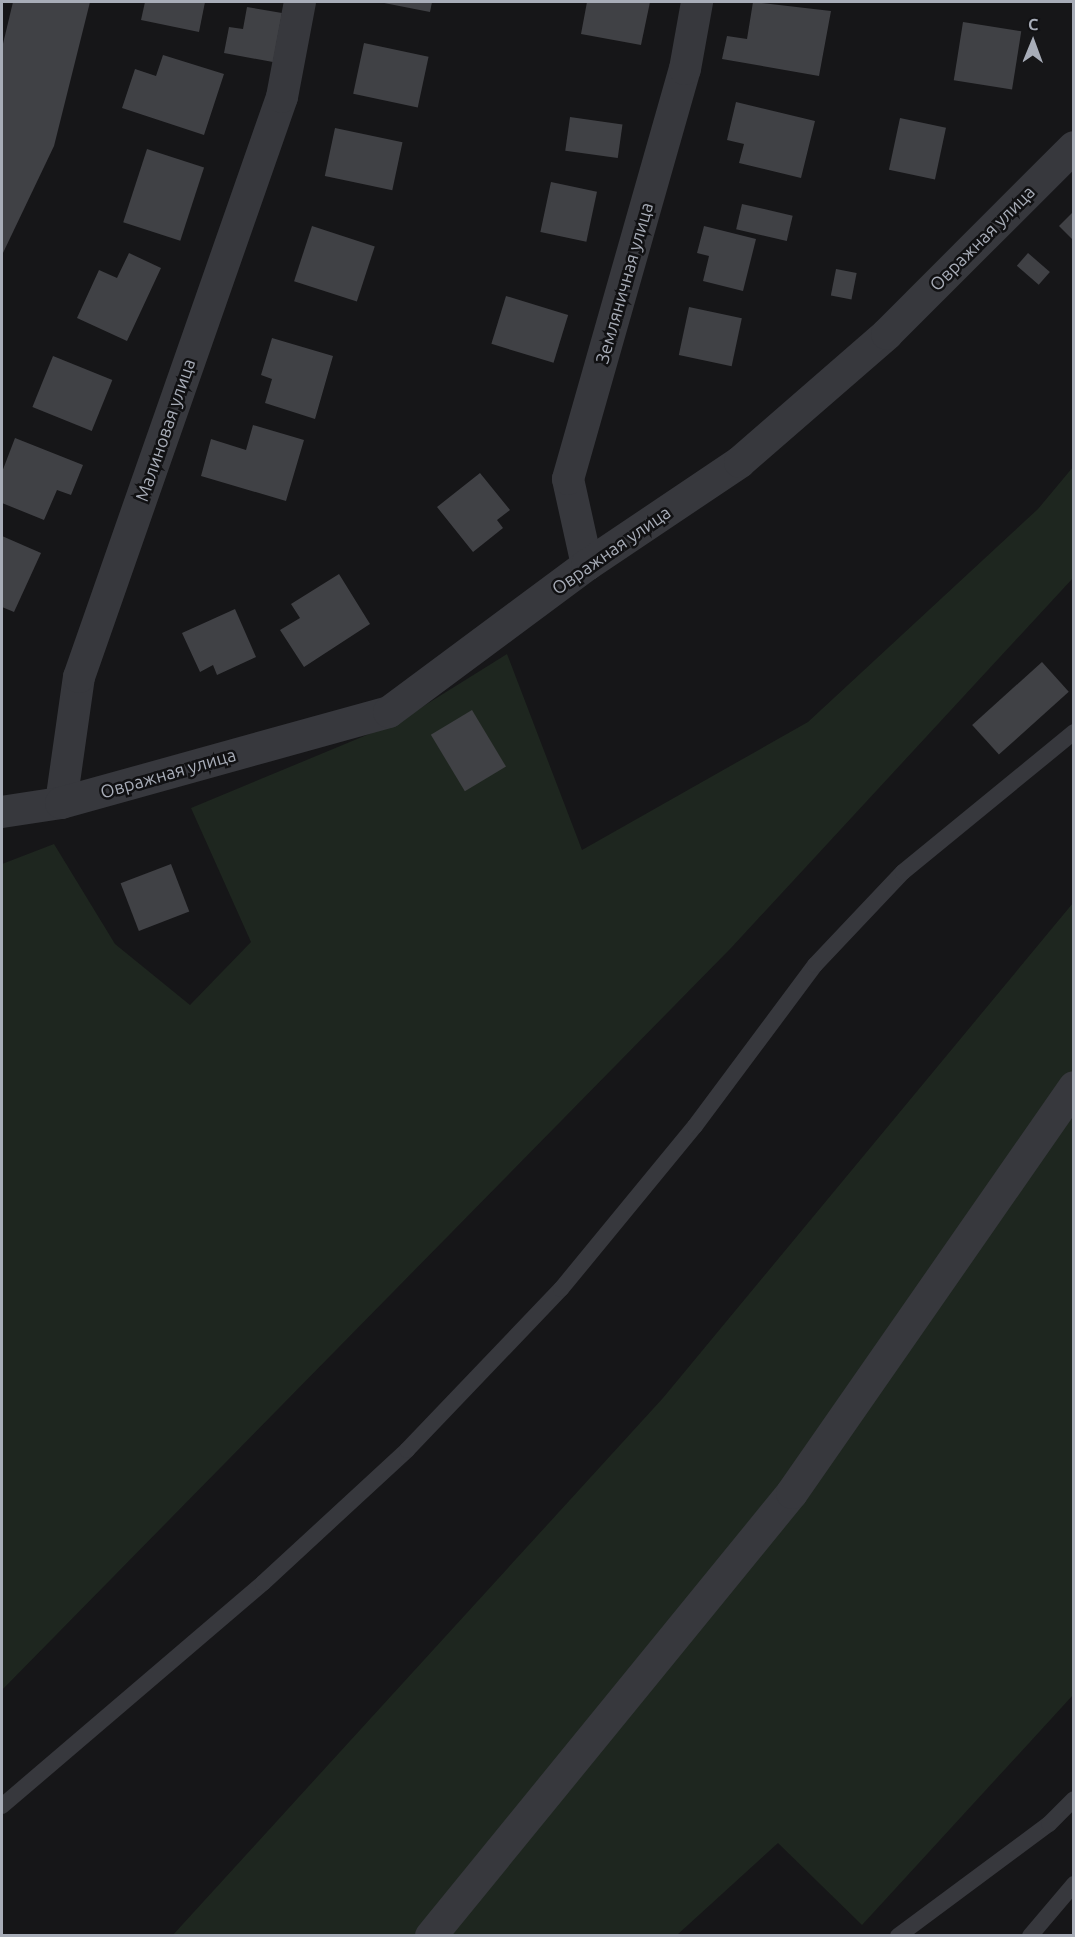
<!DOCTYPE html>
<html>
<head>
<meta charset="utf-8">
<style>
	body { margin:0 }
	#map { position:relative; width:1075px; height:1937px; overflow:hidden; background:#161618; font-family:Ubuntu,sans-serif }
	div>[style] { position:absolute }
	[style*='--x'] { left:calc(var(--x)*1px); top:calc(var(--y)*1px); width:calc(var(--w)*1px); rotate:calc(var(--a)*1deg) }
	.green>* { inset:0; background:#1e261f }
	.building>* { inset:0; background:#404145; transform-origin:0 0 }
	.service>* { height:16px; margin:-8px; padding:0 8px; transform-origin:8px; border-radius:8px; background:#37383d }
	.minor>* { height:32px; margin:-16px; padding:0 16px; transform-origin:16px; border-radius:16px; background:#37383d }
	span { translate:-50% -50%; white-space:nowrap; text-align:center; line-height:1.15; -webkit-text-stroke:5px #111113; paint-order:stroke }
	.street-label { font-size:18px; color:#a8adb8 }
	.frame { position:absolute; inset:0; border:3px solid #a8adb8; pointer-events:none }
	.north { position:absolute; left:1003px; top:12px; width:60px; height:60px; -webkit-text-stroke:4px #111113; paint-order:stroke; rotate:1deg; font-size:16px; font-weight:700; line-height:24px; text-align:center; color:#a8adb8 }
	.north::after { content:''; display:block; margin:auto; width:21px; height:27px; background:#a8adb8; clip-path:polygon(50% 0,100% 100%,50% 72%,0 100%) }
</style>
</head>
<body>
<div id="map">
	<div class="green">
		<i style="clip-path:polygon(1073px 467px,1073px 578px,731px 948px,2px 1690px,2px 864px,54px 844px,115px 944px,190px 1005px,251px 942px,191px 808px,398px 722px,507px 654px,582px 850px,808px 722px,1038px 509px)"></i>
		<i style="clip-path:polygon(1073px 903px,1073px 1695px,862px 1925px,778px 1843px,677px 1935px,172px 1936px,663px 1398px)"></i>
	</div>
	<div class="building">
		<i style="clip-path:polygon(13px 2px,90px 2px,54px 146px,2px 255px,2px 48px)"></i>
		<i style="clip-path:polygon(145px 2px,205px 2px,199px 32px,141px 20px)"></i>
		<i style="clip-path:polygon(379px 2px,432px 2px,430px 12px)"></i>
		<i style="clip-path:polygon(587px 2px,650px 2px,641px 45px,581px 34px)"></i>
		<i style="clip-path:polygon(753px 2px,831px 11px,819px 76px,722px 59px,727px 36px,747px 39px)"></i>
		<i style="clip-path:polygon(247px 7px,282px 13px,273px 62px,224px 53px,229px 27px,243px 29px)"></i>
		<i style="left:963px;top:22px;width:59px;height:59px;rotate:9deg"></i>
		<i style="left:364px;top:43px;width:66px;height:52px;rotate:12deg"></i>
		<i style="clip-path:polygon(163px 55px,224px 74px,204px 135px,122px 108px,135px 69px,156px 76px)"></i>
		<i style="clip-path:polygon(736px 102px,815px 121px,801px 178px,739px 163px,744px 144px,727px 140px)"></i>
		<i style="left:570px;top:117px;width:53px;height:34px;rotate:8deg"></i>
		<i style="left:900px;top:118px;width:47px;height:53px;rotate:12deg"></i>
		<i style="left:335px;top:128px;width:69px;height:49px;rotate:12deg"></i>
		<i style="left:147px;top:149px;width:60px;height:77px;rotate:18deg"></i>
		<i style="left:551px;top:182px;width:47px;height:51px;rotate:12deg"></i>
		<i style="left:742px;top:204px;width:52px;height:26px;rotate:13deg"></i>
		<i style="clip-path:polygon(1074px 211px,1074px 241px,1059px 226px)"></i>
		<i style="left:312px;top:226px;width:66px;height:58px;rotate:18deg"></i>
		<i style="clip-path:polygon(704px 226px,756px 239px,743px 291px,703px 281px,709px 256px,697px 253px)"></i>
		<i style="clip-path:polygon(129px 253px,161px 268px,127px 341px,77px 318px,99px 270px,117px 278px)"></i>
		<i style="left:1028px;top:253px;width:29px;height:17px;rotate:41deg"></i>
		<i style="left:836px;top:269px;width:21px;height:27px;rotate:11deg"></i>
		<i style="left:506px;top:296px;width:65px;height:50px;rotate:17deg"></i>
		<i style="left:689px;top:307px;width:54px;height:49px;rotate:12deg"></i>
		<i style="clip-path:polygon(272px 338px,333px 356px,315px 419px,265px 403px,272px 379px,261px 375px)"></i>
		<i style="left:53px;top:356px;width:64px;height:55px;rotate:22deg"></i>
		<i style="clip-path:polygon(253px 425px,304px 440px,286px 501px,201px 476px,211px 439px,246px 450px)"></i>
		<i style="clip-path:polygon(15px 438px,83px 465px,71px 495px,57px 490px,44px 520px,2px 503px,2px 472px)"></i>
		<i style="clip-path:polygon(480px 473px,510px 510px,497px 520px,503px 528px,473px 552px,437px 507px)"></i>
		<i style="clip-path:polygon(2px 536px,41px 553px,14px 612px,2px 607px)"></i>
		<i style="clip-path:polygon(339px 574px,370px 624px,304px 667px,280px 630px,300px 618px,291px 604px)"></i>
		<i style="clip-path:polygon(235px 609px,256px 657px,217px 675px,213px 665px,200px 672px,182px 633px)"></i>
		<i style="left:1042px;top:662px;width:40px;height:94px;rotate:48deg"></i>
		<i style="left:472px;top:710px;width:66px;height:48px;rotate:59deg"></i>
		<i style="left:171px;top:864px;width:51px;height:54px;rotate:69deg"></i>
	</div>
	<div class="service">
		<i style="--x:2;--y:1806;--w:343;--a:-40.5"></i>
		<i style="--x:263;--y:1583;--w:196;--a:-42.7"></i>
		<i style="--x:407;--y:1450;--w:223;--a:-46.3"></i>
		<i style="--x:561;--y:1289;--w:211;--a:-50.6"></i>
		<i style="--x:695;--y:1126;--w:201;--a:-53.3"></i>
		<i style="--x:815;--y:965;--w:128;--a:-46.6"></i>
		<i style="--x:903;--y:872;--w:221;--a:-39.3"></i>
		<i style="--x:898;--y:1936;--w:188;--a:-36.6"></i>
		<i style="--x:1049;--y:1824;--w:35;--a:-45"></i>
		<i style="--x:1030;--y:1936;--w:68;--a:-49.8"></i>
	</div>
	<div class="minor">
		<i style="--x:587;--y:565;--w:88;--a:-102.5"></i>
		<i style="--x:568;--y:479;--w:426;--a:-74.1"></i>
		<i style="--x:685;--y:69;--w:68;--a:-79.8"></i>
		<i style="--x:61;--y:803;--w:127;--a:-81.9"></i>
		<i style="--x:79;--y:677;--w:614;--a:-70.71"></i>
		<i style="--x:282;--y:97;--w:97;--a:-79.3"></i>
		<i style="--x:2;--y:812;--w:60;--a:-8.7"></i>
		<i style="--x:61;--y:803;--w:340;--a:-15.5"></i>
		<i style="--x:389;--y:712;--w:247;--a:-36.6"></i>
		<i style="--x:587;--y:565;--w:184;--a:-33.9"></i>
		<i style="--x:740;--y:462;--w:195;--a:-41"></i>
		<i style="--x:887;--y:334;--w:264;--a:-45"></i>
		<i style="--x:431;--y:1936;--w:571;--a:-50.82"></i>
		<i style="--x:792;--y:1493;--w:494;--a:-55.2"></i>
	</div>
	<div class="street-label">
		<span style="left:982px;top:238px;rotate:-45deg">Овражная улица</span>
		<span style="left:624px;top:283px;rotate:-74deg">Земляничная улица</span>
		<span style="left:165px;top:430px;rotate:-71deg">Малиновая улица</span>
		<span style="left:611px;top:550px;rotate:-35deg">Овражная улица</span>
		<span style="left:168px;top:773px;rotate:-16deg">Овражная улица</span>
	</div>
	<div class="frame"></div>
	<div class="north">С</div>
</div>
</body>
</html>
